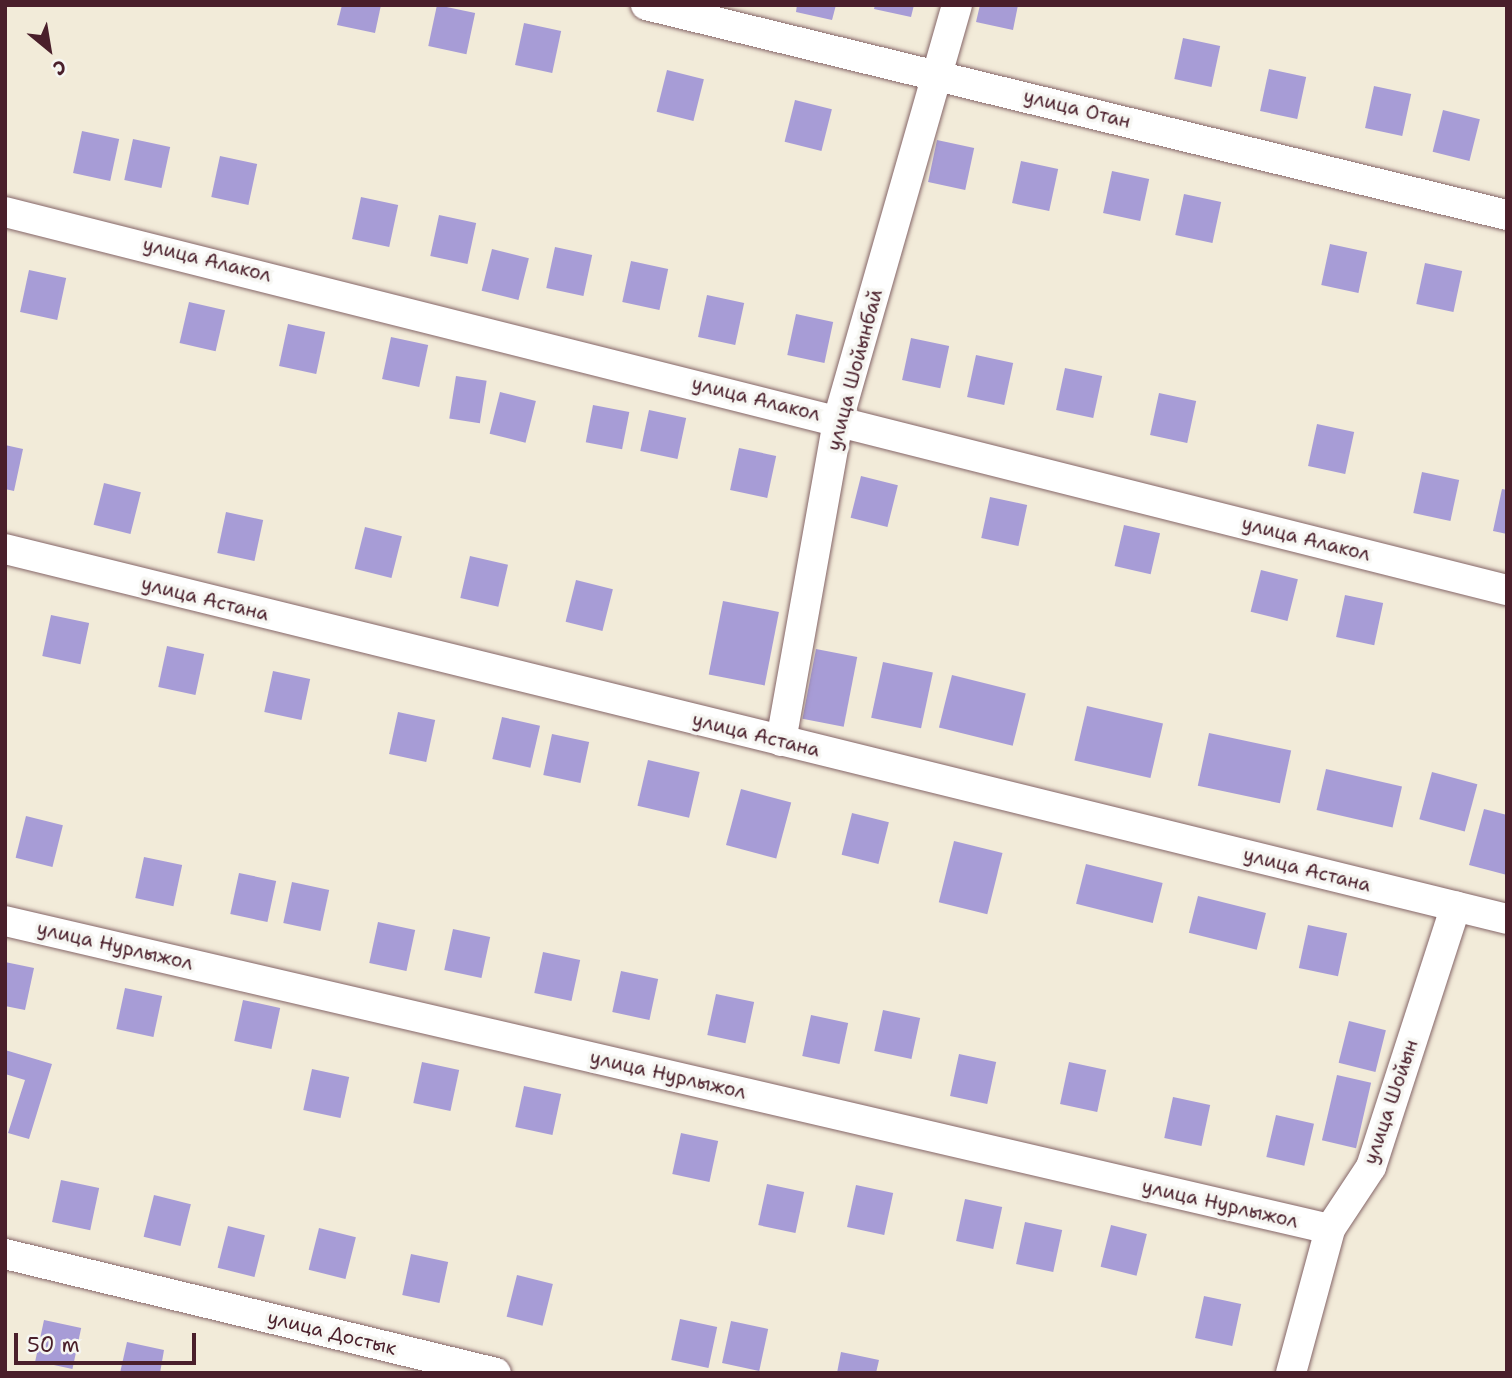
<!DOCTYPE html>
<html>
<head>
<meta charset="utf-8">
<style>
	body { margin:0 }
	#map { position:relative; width:1512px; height:1378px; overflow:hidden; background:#f2ebd9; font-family:"Shantell Sans",sans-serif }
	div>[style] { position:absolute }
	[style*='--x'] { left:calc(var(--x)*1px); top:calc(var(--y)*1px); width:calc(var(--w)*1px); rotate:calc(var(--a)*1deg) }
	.building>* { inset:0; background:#a79cd6; transform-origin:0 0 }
	.roads { filter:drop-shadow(0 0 2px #856668) drop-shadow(0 0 2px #856668) }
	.minor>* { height:30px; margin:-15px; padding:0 15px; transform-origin:15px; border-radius:15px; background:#fff }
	span { translate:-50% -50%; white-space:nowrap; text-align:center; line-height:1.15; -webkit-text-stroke:7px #f6f6f2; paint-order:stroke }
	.street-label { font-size:19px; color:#4a1f2b }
	.frame { position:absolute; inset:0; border:7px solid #4a1f2b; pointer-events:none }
	.north { position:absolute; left:14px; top:14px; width:70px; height:70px; -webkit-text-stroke:5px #f6f6f2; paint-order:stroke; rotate:150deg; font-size:19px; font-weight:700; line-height:28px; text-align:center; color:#4a1f2b }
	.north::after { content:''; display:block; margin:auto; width:24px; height:32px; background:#4a1f2b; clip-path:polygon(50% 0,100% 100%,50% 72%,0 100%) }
	.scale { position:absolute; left:14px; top:1333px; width:182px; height:32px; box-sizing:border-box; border:4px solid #4a1f2b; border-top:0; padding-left:9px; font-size:21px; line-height:24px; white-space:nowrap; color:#4a1f2b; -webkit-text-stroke:5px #f6f6f2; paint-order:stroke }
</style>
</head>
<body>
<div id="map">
	<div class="building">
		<i style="clip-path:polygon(342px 5px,381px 5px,375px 33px,337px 25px)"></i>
		<i style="left:437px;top:5px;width:39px;height:42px;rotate:12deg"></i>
		<i style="clip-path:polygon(797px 5px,836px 5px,832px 20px,796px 12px)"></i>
		<i style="clip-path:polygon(875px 5px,914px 5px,911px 17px,874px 9px)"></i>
		<i style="clip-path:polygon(980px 5px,1018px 5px,1013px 30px,976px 22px)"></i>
		<i style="left:524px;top:23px;width:38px;height:43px;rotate:12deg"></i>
		<i style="left:1183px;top:38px;width:38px;height:42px;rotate:12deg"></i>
		<i style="left:1269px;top:69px;width:38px;height:43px;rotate:12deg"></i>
		<i style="left:667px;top:70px;width:38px;height:43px;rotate:14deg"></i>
		<i style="left:1374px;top:86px;width:38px;height:43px;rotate:12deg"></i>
		<i style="left:795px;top:100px;width:38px;height:43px;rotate:14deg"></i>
		<i style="left:1443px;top:110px;width:38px;height:43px;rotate:14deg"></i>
		<i style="left:82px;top:131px;width:38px;height:43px;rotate:12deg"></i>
		<i style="left:133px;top:139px;width:38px;height:42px;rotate:12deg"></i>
		<i style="left:937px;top:140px;width:38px;height:43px;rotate:12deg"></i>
		<i style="left:220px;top:156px;width:38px;height:42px;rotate:12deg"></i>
		<i style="left:1021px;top:161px;width:38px;height:43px;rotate:12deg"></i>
		<i style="left:1112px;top:171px;width:38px;height:43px;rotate:12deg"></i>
		<i style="left:1184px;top:194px;width:38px;height:42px;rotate:12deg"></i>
		<i style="left:361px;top:197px;width:38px;height:43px;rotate:12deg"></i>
		<i style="left:439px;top:215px;width:38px;height:42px;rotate:12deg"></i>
		<i style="left:1330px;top:244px;width:38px;height:42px;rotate:12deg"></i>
		<i style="left:555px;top:247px;width:38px;height:42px;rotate:12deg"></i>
		<i style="left:492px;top:249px;width:38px;height:43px;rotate:14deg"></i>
		<i style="left:631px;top:261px;width:38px;height:42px;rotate:12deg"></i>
		<i style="left:1425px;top:263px;width:38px;height:42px;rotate:12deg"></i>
		<i style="left:29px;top:270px;width:38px;height:43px;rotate:12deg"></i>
		<i style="left:707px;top:295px;width:38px;height:43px;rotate:12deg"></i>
		<i style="left:189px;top:302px;width:37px;height:42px;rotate:13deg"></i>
		<i style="left:796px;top:314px;width:38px;height:42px;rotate:12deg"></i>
		<i style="left:288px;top:324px;width:38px;height:43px;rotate:12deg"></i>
		<i style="left:391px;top:337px;width:38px;height:43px;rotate:12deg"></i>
		<i style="left:911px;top:338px;width:39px;height:43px;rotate:12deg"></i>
		<i style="left:976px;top:355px;width:38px;height:43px;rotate:12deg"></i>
		<i style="left:1065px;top:368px;width:38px;height:43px;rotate:12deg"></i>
		<i style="left:456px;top:376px;width:31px;height:43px;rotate:9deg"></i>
		<i style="left:500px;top:392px;width:37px;height:43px;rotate:14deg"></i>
		<i style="left:1159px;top:393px;width:38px;height:43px;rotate:12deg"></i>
		<i style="left:593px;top:405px;width:37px;height:38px;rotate:11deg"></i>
		<i style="left:649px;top:410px;width:38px;height:42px;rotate:12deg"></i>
		<i style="left:1317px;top:424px;width:38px;height:43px;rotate:12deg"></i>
		<i style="clip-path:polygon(5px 445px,23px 449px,14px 491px,5px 489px)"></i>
		<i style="left:739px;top:448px;width:38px;height:43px;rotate:12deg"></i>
		<i style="left:1422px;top:472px;width:38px;height:42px;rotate:12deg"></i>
		<i style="left:861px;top:476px;width:38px;height:43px;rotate:14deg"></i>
		<i style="left:104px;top:483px;width:38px;height:43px;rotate:14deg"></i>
		<i style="clip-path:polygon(1502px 489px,1507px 490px,1507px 534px,1493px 531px)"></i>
		<i style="left:990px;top:497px;width:38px;height:42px;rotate:12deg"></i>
		<i style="left:226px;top:512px;width:38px;height:42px;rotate:12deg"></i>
		<i style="left:1124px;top:525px;width:37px;height:42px;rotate:13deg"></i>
		<i style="left:365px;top:527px;width:38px;height:43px;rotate:14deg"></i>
		<i style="left:470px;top:556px;width:39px;height:43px;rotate:13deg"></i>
		<i style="left:1261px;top:570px;width:38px;height:43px;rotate:14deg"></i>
		<i style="left:576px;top:580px;width:38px;height:43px;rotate:14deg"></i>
		<i style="left:1345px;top:595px;width:39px;height:43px;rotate:12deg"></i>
		<i style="left:723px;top:601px;width:57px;height:75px;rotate:11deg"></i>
		<i style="left:51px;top:615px;width:39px;height:42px;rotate:12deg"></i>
		<i style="left:167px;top:646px;width:38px;height:42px;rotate:12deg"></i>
		<i style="left:816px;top:649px;width:42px;height:71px;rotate:11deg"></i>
		<i style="left:883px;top:662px;width:51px;height:57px;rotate:12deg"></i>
		<i style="left:273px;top:671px;width:38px;height:42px;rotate:12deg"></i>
		<i style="left:952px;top:675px;width:76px;height:54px;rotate:14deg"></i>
		<i style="left:1087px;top:706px;width:78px;height:56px;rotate:13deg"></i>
		<i style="left:398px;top:712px;width:38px;height:43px;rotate:12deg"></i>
		<i style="left:502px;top:717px;width:39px;height:43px;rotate:13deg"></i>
		<i style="left:1209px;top:733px;width:84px;height:54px;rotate:12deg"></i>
		<i style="left:552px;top:734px;width:38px;height:42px;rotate:12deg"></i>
		<i style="left:648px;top:760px;width:53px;height:47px;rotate:13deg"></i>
		<i style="left:1326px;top:769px;width:78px;height:42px;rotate:13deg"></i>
		<i style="left:1432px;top:772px;width:47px;height:49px;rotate:15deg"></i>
		<i style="left:741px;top:789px;width:52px;height:58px;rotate:15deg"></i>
		<i style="clip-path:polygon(1484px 809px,1507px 815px,1507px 875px,1469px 865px)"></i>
		<i style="left:852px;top:813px;width:38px;height:43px;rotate:14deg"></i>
		<i style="left:26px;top:816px;width:38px;height:43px;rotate:14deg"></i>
		<i style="left:954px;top:841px;width:50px;height:63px;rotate:14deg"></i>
		<i style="left:144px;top:857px;width:39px;height:42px;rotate:12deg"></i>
		<i style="left:1086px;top:864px;width:79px;height:41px;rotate:14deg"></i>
		<i style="left:239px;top:873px;width:38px;height:42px;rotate:12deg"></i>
		<i style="left:292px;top:882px;width:38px;height:42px;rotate:12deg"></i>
		<i style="left:1198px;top:896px;width:70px;height:38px;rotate:14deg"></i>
		<i style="left:378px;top:922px;width:38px;height:42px;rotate:12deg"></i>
		<i style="left:1308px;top:925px;width:40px;height:44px;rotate:12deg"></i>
		<i style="left:453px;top:929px;width:38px;height:42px;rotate:12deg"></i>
		<i style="left:543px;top:952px;width:38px;height:42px;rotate:12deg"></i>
		<i style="clip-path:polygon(5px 962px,34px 968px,25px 1010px,5px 1006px)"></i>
		<i style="left:621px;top:971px;width:38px;height:42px;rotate:12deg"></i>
		<i style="left:125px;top:988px;width:38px;height:42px;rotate:12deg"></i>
		<i style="left:716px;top:994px;width:39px;height:42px;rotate:12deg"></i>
		<i style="left:243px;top:1000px;width:38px;height:42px;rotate:12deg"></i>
		<i style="left:883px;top:1010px;width:38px;height:42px;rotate:12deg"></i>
		<i style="left:811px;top:1015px;width:38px;height:42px;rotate:12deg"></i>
		<i style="left:1349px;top:1021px;width:38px;height:43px;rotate:14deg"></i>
		<i style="clip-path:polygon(5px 1050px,52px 1064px,29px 1139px,8px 1133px,25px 1080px,5px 1074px)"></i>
		<i style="left:959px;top:1054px;width:38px;height:43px;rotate:12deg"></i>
		<i style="left:422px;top:1062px;width:38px;height:42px;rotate:12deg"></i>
		<i style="left:1069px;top:1062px;width:38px;height:43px;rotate:12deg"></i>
		<i style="left:312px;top:1069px;width:38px;height:42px;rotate:12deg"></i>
		<i style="left:1337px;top:1075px;width:35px;height:67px;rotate:13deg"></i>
		<i style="left:524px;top:1086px;width:38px;height:42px;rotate:12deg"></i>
		<i style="left:1173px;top:1097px;width:38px;height:42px;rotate:12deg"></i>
		<i style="left:1276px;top:1115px;width:39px;height:43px;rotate:13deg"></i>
		<i style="left:681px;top:1133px;width:38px;height:42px;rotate:12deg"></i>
		<i style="left:61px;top:1180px;width:39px;height:43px;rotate:12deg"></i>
		<i style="left:767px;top:1184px;width:38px;height:42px;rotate:12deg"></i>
		<i style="left:856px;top:1185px;width:38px;height:43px;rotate:12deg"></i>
		<i style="left:154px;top:1195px;width:38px;height:43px;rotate:14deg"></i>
		<i style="left:965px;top:1199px;width:38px;height:43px;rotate:12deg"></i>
		<i style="left:1025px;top:1222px;width:38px;height:43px;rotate:12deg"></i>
		<i style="left:1111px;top:1225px;width:37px;height:43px;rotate:14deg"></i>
		<i style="left:228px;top:1226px;width:38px;height:43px;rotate:14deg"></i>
		<i style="left:319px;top:1228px;width:38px;height:43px;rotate:14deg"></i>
		<i style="left:411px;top:1254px;width:38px;height:42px;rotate:12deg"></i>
		<i style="left:517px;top:1275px;width:37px;height:43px;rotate:14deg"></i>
		<i style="left:1204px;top:1296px;width:38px;height:43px;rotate:12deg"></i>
		<i style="left:680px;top:1319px;width:38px;height:42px;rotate:12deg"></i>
		<i style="left:44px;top:1320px;width:38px;height:42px;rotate:12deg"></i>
		<i style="left:731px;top:1321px;width:38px;height:43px;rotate:12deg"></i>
		<i style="clip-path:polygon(127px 1342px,164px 1350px,160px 1373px,120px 1373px)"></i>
		<i style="clip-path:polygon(841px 1352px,879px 1360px,876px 1373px,837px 1373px)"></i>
	</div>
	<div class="roads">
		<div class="minor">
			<i style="--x:646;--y:5;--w:886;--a:13.71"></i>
			<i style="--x:5;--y:212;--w:1549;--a:14.13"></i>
			<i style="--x:5;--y:549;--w:1547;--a:13.84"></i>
			<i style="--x:781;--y:741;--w:326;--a:-79.9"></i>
			<i style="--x:838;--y:420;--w:432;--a:-74"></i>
			<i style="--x:5;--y:921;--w:1360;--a:13.09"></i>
			<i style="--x:5;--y:1254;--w:505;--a:13.62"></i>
			<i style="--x:1291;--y:1373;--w:149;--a:-74.8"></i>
			<i style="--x:1330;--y:1229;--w:74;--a:-56.5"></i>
			<i style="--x:1371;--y:1167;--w:274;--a:-72"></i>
		</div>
	</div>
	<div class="street-label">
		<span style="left:1077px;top:109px;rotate:14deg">улица Отан</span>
		<span style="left:207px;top:260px;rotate:14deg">улица Алакол</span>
		<span style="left:855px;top:370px;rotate:-75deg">улица Шойынбай</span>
		<span style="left:756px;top:399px;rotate:14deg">улица Алакол</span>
		<span style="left:1306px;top:539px;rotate:14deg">улица Алакол</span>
		<span style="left:205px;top:599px;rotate:14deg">улица Астана</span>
		<span style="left:756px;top:735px;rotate:14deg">улица Астана</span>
		<span style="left:1307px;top:870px;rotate:14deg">улица Астана</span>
		<span style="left:115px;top:946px;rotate:13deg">улица Нурлыжол</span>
		<span style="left:668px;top:1075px;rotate:13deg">улица Нурлыжол</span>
		<span style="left:1391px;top:1102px;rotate:-71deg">улица Шойын</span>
		<span style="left:1220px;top:1204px;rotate:13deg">улица Нурлыжол</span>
		<span style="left:332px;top:1333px;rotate:14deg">улица Достык</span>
	</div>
	<div class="frame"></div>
	<div class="north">С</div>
	<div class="scale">50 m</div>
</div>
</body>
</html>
